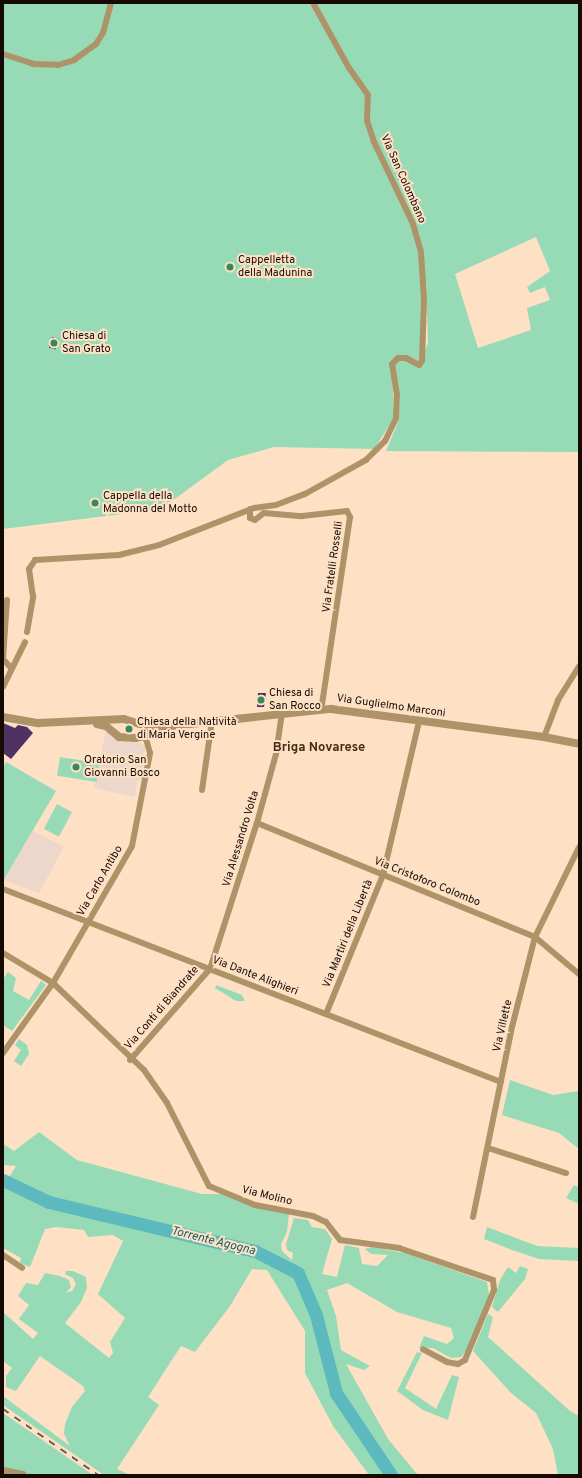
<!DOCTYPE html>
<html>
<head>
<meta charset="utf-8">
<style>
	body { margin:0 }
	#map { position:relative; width:582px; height:1478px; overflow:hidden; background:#fee0c5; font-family:Overpass,sans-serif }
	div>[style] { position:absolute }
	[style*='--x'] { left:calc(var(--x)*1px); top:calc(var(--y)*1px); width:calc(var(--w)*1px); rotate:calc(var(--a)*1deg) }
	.education>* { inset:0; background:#edd7ca }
	.green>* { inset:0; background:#97dbb6; transform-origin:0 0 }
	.river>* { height:13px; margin:-6.5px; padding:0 6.5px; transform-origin:6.5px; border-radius:6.5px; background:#5cbabf }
	.building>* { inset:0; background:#4f3163; transform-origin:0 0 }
	.minor>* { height:6px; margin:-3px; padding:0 3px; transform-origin:3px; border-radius:3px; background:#af9368 }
	.tertiary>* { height:8px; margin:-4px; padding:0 4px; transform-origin:4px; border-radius:4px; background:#af9368 }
	.rail>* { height:2px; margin-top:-1px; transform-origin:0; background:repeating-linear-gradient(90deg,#685749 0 7px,transparent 0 14px) }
	.dots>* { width:11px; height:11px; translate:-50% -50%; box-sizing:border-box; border:2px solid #fee0c5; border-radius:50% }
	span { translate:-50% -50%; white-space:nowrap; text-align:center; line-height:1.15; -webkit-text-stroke:4px #fee0c5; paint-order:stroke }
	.street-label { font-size:11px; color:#150b04 }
	.poi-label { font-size:11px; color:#150b04 }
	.left { translate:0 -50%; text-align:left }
	.water-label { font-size:12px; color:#0e6064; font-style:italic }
	.quarter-label { font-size:13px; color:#442e17; font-weight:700 }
	.frame { position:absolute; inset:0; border:4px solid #150b04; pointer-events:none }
</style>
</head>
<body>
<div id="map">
	<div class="education">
		<i style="clip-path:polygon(106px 730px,118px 739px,140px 743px,145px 747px,142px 780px,137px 781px,135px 797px,94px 788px)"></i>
		<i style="clip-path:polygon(33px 831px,64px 847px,39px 893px,4px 880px)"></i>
	</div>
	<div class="green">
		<i style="clip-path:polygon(evenodd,3px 3px,579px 3px,579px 452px,386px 451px,399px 420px,393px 364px,398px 359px,406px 359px,419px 366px,428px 343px,426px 283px,421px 283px,421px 360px,418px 364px,407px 356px,397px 357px,392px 363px,394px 418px,374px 449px,274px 447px,228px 460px,161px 509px,3px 529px,3px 3px,536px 237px,550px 271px,527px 287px,530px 293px,545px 287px,550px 300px,527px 308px,531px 330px,478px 348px,455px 274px,536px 237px)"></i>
		<i style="left:60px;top:757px;width:40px;height:19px;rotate:9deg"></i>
		<i style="clip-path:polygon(6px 762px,56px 791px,3px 881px,3px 767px)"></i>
		<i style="left:57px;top:804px;width:17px;height:28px;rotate:28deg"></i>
		<i style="clip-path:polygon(8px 972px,16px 978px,13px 991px,29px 1000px,41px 981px,46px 985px,12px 1031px,3px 1025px,3px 979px)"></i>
		<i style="clip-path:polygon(216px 985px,242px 995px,245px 1001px,236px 1001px,215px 988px)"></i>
		<i style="clip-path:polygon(19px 1039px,27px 1045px,29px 1054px,21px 1066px,14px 1061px,21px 1050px,15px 1045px)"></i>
		<i style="clip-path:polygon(510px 1080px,553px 1095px,579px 1091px,579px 1149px,559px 1133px,502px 1115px)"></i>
		<i style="clip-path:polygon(39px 1132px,77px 1160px,202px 1194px,223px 1194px,289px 1214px,287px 1232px,281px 1244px,282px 1251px,292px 1260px,293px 1253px,287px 1250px,286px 1244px,294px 1218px,308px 1220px,312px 1227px,325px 1229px,332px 1239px,322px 1274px,337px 1277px,345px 1245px,359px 1248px,362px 1264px,377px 1266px,388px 1255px,371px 1254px,365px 1249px,371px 1247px,405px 1253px,487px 1282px,489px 1295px,466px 1351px,461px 1357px,451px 1358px,433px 1348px,419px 1348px,424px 1336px,447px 1344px,454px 1338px,451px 1328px,397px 1312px,347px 1283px,327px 1290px,336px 1316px,341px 1350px,370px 1366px,364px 1370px,346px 1364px,388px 1439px,418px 1475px,400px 1475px,391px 1468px,339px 1391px,321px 1313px,299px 1272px,256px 1249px,49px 1201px,27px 1192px,8px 1179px,16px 1166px,3px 1165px,3px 1144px,14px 1151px)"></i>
		<i style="clip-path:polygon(3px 1182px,48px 1203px,255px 1252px,298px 1274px,315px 1316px,335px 1394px,390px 1475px,369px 1475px,333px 1426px,305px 1373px,305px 1331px,267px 1270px,252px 1269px,230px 1306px,195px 1352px,181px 1346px,148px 1397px,159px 1405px,117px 1469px,130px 1475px,104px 1475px,3px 1405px,3px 1396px,70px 1446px,64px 1434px,65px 1424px,72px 1407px,85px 1391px,83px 1386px,40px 1356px,16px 1391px,6px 1387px,6px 1376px,12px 1368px,3px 1361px,3px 1312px,33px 1339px,38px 1333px,19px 1319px,29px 1305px,18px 1296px,26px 1283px,38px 1285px,45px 1273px,60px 1276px,69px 1280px,71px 1287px,66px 1293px,72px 1291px,76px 1284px,73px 1278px,65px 1274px,66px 1271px,73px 1271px,86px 1277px,87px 1288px,81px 1302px,65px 1323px,109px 1358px,113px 1353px,110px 1342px,125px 1318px,98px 1294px,123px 1241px,113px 1235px,88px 1237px,84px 1230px,56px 1227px,45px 1229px,30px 1267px,20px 1263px,21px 1258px,3px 1248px)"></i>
		<i style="clip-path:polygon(574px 1185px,579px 1187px,579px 1204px,566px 1198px)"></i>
		<i style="clip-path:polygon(487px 1227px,537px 1246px,579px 1248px,579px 1261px,539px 1259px,512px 1250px,484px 1239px)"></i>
		<i style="clip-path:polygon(520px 1266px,528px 1269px,525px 1279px,498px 1312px,492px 1307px,500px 1280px,508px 1267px,516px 1273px)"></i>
		<i style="clip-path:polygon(488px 1314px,493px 1317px,488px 1337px,570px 1411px,579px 1416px,579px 1475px,558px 1475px,553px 1449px,536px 1413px,511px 1393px,473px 1351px)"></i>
		<i style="clip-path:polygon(417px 1352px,422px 1353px,405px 1388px,436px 1409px,452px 1375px,459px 1377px,448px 1420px,423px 1410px,397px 1391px)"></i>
		<i style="clip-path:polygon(3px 1413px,93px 1475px,33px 1475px,3px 1469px)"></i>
	</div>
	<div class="river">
		<i style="--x:3;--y:1180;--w:51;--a:25.6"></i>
		<i style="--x:49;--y:1202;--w:212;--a:13.4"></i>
		<i style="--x:255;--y:1251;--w:48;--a:27.1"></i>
		<i style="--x:298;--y:1273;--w:46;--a:66.8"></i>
		<i style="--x:316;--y:1315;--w:81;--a:75.6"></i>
		<i style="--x:336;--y:1393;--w:99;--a:56.1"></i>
	</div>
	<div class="building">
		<i style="left:52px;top:337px;width:7px;height:11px;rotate:16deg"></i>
		<i style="clip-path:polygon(258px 693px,266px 693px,264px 707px,257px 707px)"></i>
		<i style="clip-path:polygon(3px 723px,15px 728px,18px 725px,27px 727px,33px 733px,11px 759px,3px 753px)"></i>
	</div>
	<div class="minor">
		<i style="--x:3;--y:54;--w:32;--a:18"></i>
		<i style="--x:33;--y:64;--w:25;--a:2"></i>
		<i style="--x:58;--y:65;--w:17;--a:-17"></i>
		<i style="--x:74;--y:60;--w:27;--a:-36"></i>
		<i style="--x:96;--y:44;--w:13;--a:-58"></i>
		<i style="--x:103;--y:33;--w:31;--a:-75"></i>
		<i style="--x:250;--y:509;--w:9;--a:90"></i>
		<i style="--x:250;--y:518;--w:5;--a:22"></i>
		<i style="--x:255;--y:520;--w:11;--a:-38"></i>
		<i style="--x:264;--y:513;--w:38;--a:5"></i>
		<i style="--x:302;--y:516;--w:45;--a:-6.3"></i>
		<i style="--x:347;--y:511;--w:7;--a:63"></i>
		<i style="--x:350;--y:517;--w:195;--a:98.5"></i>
		<i style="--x:7;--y:600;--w:59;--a:93.9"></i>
		<i style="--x:3;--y:659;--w:12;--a:48"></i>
		<i style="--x:27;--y:632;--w:36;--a:-80"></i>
		<i style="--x:33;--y:597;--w:28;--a:-98"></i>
		<i style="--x:29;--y:569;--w:11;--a:-56"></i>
		<i style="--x:35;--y:560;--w:84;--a:-3.4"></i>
		<i style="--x:119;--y:555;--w:41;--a:-14"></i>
		<i style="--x:159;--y:545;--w:102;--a:-21.3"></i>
		<i style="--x:254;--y:508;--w:22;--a:-8"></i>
		<i style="--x:276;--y:505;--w:31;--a:-21"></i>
		<i style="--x:305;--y:494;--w:70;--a:-29.1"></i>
		<i style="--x:366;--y:460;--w:27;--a:-45"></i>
		<i style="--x:385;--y:441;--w:25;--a:-64"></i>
		<i style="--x:396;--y:418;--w:23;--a:-88"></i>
		<i style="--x:397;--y:395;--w:31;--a:-99"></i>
		<i style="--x:392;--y:364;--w:8;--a:-45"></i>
		<i style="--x:398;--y:358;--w:8;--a:0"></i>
		<i style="--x:406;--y:358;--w:15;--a:28"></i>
		<i style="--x:419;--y:365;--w:5;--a:-53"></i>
		<i style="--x:422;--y:361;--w:61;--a:-88.1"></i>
		<i style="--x:424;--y:300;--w:48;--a:-93.6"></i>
		<i style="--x:421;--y:252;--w:29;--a:-106"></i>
		<i style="--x:413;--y:224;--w:91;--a:-115.4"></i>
		<i style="--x:374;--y:142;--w:23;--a:-108"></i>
		<i style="--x:367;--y:120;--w:25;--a:-88"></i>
		<i style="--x:368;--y:95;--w:33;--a:-125"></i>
		<i style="--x:349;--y:68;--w:74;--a:-119"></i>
		<i style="--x:3;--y:687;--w:50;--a:-63.9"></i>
		<i style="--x:544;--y:737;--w:40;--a:-69"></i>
		<i style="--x:558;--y:700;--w:40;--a:-58"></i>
		<i style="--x:202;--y:790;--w:70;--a:-81.8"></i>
		<i style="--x:257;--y:823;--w:300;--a:22.3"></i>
		<i style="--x:535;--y:937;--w:57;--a:40.1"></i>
		<i style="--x:3;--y:889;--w:534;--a:21.18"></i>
		<i style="--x:3;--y:953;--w:58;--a:31"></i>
		<i style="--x:53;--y:983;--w:126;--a:43.7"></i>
		<i style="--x:144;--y:1070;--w:40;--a:55.1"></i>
		<i style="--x:167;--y:1103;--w:93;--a:63.2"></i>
		<i style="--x:209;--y:1186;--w:50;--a:22.4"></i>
		<i style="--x:255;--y:1205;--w:59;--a:10.7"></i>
		<i style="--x:313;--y:1216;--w:14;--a:25"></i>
		<i style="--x:326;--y:1222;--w:23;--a:52"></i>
		<i style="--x:340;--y:1240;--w:60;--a:7.7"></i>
		<i style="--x:399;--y:1248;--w:99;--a:18.8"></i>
		<i style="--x:493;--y:1280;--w:10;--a:84"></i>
		<i style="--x:494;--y:1290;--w:76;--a:112.5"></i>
		<i style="--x:465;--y:1360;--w:8;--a:150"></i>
		<i style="--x:458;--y:1364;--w:11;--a:-170"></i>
		<i style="--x:447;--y:1362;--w:27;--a:-152"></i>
		<i style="--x:326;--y:1014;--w:150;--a:-67.7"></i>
		<i style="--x:383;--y:875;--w:158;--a:-76.8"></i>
		<i style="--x:3;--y:1053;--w:86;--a:-54.5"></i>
		<i style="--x:53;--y:983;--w:158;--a:-60"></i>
		<i style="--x:132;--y:846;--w:95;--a:-79"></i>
		<i style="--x:150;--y:753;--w:18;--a:-106"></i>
		<i style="--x:130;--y:1060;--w:121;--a:-48.7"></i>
		<i style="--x:210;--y:969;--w:153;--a:-72.2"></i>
		<i style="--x:257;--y:823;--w:72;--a:-74.6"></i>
		<i style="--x:276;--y:754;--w:41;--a:-81.7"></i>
		<i style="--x:488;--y:1148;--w:82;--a:17.8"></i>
		<i style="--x:473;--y:1217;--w:194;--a:-78.4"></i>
		<i style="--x:512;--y:1027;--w:93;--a:-75.7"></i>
		<i style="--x:535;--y:937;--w:100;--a:-63.9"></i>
		<i style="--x:3;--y:1255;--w:23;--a:34"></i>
	</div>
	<div class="tertiary">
		<i style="--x:3;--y:717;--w:36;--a:10"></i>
		<i style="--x:38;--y:723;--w:86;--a:-2.7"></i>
		<i style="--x:124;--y:719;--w:29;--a:18"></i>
		<i style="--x:152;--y:728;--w:180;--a:-6.1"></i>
		<i style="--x:331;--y:709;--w:215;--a:7.5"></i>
		<i style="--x:544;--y:737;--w:36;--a:11"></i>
		<i style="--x:97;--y:724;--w:9;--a:13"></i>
		<i style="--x:106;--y:726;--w:17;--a:40"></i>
		<i style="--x:119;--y:737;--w:16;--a:4"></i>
		<i style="--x:135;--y:738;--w:10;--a:-11"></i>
		<i style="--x:145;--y:736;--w:11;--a:-49"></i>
		<i style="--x:3;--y:1471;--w:20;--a:11"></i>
	</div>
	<div class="rail">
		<i style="--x:3;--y:1409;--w:116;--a:34.8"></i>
	</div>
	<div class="dots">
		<i style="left:230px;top:267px;background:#36895b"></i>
		<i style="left:54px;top:343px;background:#36895b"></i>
		<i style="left:95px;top:503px;background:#36895b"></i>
		<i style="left:261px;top:700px;background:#36895b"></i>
		<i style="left:129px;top:729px;background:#36895b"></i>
		<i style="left:76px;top:767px;background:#36895b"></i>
	</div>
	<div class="street-label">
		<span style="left:403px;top:179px;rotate:66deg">Via San Colombano</span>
		<span style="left:333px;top:567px;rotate:-82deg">Via Fratelli Rosselli</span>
		<span style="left:391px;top:706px;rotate:8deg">Via Guglielmo Marconi</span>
		<span style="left:241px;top:839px;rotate:-73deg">Via Alessandro Volta</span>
		<span style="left:100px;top:881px;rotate:-60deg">Via Carlo Antibo</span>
		<span style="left:427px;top:882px;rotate:22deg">Via Cristoforo Colombo</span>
		<span style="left:348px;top:934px;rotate:-68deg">Via Martiri della Libertà</span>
		<span style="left:255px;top:976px;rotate:21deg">Via Dante Alighieri</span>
		<span style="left:162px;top:1008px;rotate:-49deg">Via Conti di Biandrate</span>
		<span style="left:503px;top:1026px;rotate:-77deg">Via Villette</span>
		<span style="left:267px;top:1196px;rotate:14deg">Via Molino</span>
	</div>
	<div class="poi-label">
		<span class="left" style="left:238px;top:267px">Cappelletta<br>della Madunina</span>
		<span class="left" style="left:62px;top:343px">Chiesa di<br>San Grato</span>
		<span class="left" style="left:103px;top:503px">Cappella della<br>Madonna del Motto</span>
		<span class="left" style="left:269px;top:700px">Chiesa di<br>San Rocco</span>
		<span class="left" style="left:137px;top:729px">Chiesa della Natività<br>di Maria Vergine</span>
		<span class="left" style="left:84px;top:767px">Oratorio San<br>Giovanni Bosco</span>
	</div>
	<div class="water-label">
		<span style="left:213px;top:1242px;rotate:14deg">Torrente Agogna</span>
	</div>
	<div class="quarter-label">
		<span style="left:319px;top:748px">Briga Novarese</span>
	</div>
	<div class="frame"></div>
</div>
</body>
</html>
